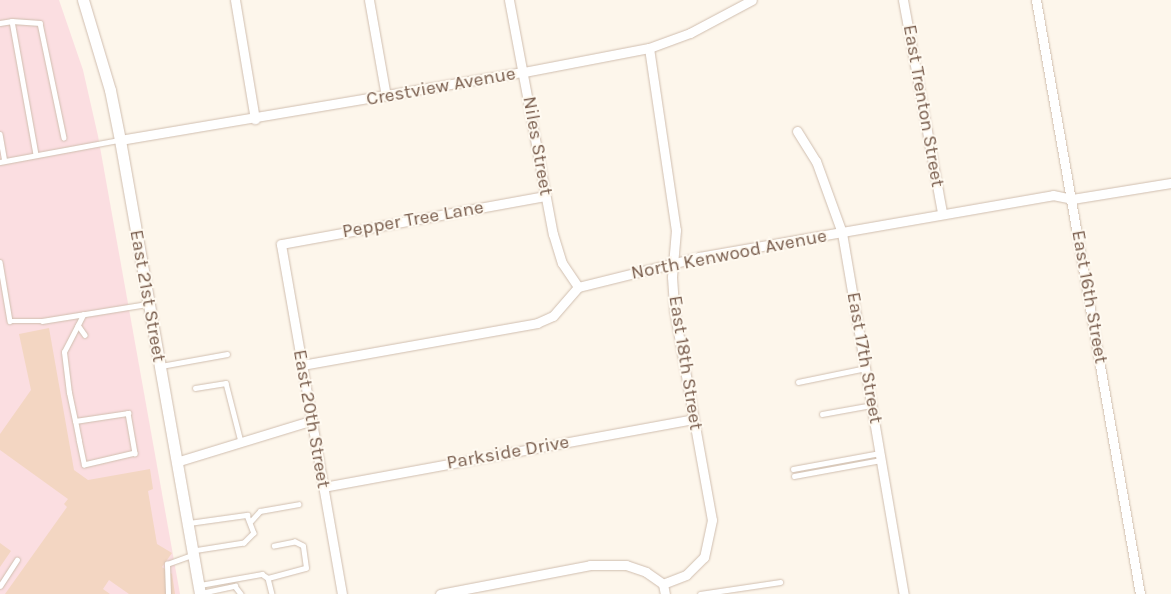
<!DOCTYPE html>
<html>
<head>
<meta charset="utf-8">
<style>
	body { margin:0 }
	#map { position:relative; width:1171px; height:594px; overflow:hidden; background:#fdf6eb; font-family:Karla,sans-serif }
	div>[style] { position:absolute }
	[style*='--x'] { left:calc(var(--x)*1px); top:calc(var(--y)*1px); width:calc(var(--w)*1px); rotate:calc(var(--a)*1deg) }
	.medical>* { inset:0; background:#fbdee1 }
	.building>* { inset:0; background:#f3d6c2 }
	.roads { filter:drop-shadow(0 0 1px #d0beaf) drop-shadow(0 0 1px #d0beaf) }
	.service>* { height:4.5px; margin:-2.25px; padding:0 2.25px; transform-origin:2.25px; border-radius:2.25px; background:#fff }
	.minor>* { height:9px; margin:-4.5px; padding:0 4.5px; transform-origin:4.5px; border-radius:4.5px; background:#fff }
	.tertiary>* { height:11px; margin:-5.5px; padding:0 5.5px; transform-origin:5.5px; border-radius:5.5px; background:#fff }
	span { translate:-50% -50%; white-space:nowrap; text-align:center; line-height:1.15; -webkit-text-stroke:4px #fffaf1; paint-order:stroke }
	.street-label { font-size:19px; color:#795d4d }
</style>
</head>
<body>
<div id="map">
	<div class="medical">
		<i style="clip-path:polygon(0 0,59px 0,83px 70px,98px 136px,180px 594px,0 594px)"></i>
	</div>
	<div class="building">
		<i style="clip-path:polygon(49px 328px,74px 470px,88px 480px,150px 469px,153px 489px,148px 491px,157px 544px,172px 553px,162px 567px,172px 574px,175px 594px,129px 594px,109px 580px,103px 589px,110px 594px,5px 594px,67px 507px,64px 504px,68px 499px,0 450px,0 434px,31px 390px,19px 334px)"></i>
		<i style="clip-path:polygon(0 543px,11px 551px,0 567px)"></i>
	</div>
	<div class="roads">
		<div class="service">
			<i style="--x:12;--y:21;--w:28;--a:4"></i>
			<i style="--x:40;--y:23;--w:117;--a:78.2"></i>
			<i style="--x:0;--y:23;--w:12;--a:-9"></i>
			<i style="--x:12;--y:21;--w:136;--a:79.8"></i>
			<i style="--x:0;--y:134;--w:27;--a:80"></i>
			<i style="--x:0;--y:162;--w:121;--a:-10.5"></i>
			<i style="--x:0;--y:262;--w:60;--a:80.4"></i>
			<i style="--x:10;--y:321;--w:32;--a:0"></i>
			<i style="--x:42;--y:321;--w:106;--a:-9.2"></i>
			<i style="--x:78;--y:325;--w:12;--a:55"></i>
			<i style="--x:161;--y:366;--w:67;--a:-10.3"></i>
			<i style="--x:798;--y:382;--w:69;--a:-11.6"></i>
			<i style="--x:195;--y:388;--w:31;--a:-9"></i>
			<i style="--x:226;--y:383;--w:61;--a:75.7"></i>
			<i style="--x:822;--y:414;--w:51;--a:-10.2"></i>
			<i style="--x:75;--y:421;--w:54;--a:-8.6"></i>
			<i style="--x:128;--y:413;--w:41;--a:80.1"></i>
			<i style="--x:135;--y:453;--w:52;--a:166.8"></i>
			<i style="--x:84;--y:465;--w:25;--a:-102"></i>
			<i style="--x:79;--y:441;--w:20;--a:-101"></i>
			<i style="--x:75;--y:421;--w:29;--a:-102"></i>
			<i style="--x:69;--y:393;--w:41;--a:-97"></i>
			<i style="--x:64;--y:352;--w:42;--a:-62.8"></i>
			<i style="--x:793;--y:469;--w:88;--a:-10.4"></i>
			<i style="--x:794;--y:476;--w:88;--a:-10.4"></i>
			<i style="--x:251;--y:521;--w:13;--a:-48"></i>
			<i style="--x:260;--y:511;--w:39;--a:-10"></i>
			<i style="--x:189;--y:523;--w:59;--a:-7.9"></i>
			<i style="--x:247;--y:515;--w:19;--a:69"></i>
			<i style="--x:254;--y:533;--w:14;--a:135"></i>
			<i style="--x:244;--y:543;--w:52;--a:171.1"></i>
			<i style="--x:268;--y:578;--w:39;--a:-15"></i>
			<i style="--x:306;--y:568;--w:22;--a:-98"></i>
			<i style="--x:303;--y:546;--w:9;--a:-153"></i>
			<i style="--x:295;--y:542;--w:21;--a:169"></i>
			<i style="--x:200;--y:585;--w:63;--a:-10.1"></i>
			<i style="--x:262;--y:574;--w:7;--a:34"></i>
			<i style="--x:268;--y:578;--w:16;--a:76"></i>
			<i style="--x:0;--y:586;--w:31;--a:-57"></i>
			<i style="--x:201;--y:593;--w:35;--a:-12"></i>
			<i style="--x:235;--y:586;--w:10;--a:53"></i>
			<i style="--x:168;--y:594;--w:30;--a:-92"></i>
			<i style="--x:167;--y:564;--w:27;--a:-20"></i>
			<i style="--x:700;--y:594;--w:81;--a:-8.5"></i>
		</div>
		<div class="minor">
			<i style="--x:235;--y:0;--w:121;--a:80.5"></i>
			<i style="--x:369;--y:0;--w:97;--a:80"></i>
			<i style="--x:509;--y:0;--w:238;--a:79.4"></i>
			<i style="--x:553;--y:234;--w:30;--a:73"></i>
			<i style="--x:562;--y:263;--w:29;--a:56"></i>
			<i style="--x:903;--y:0;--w:217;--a:79.6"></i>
			<i style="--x:1036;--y:0;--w:603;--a:80.07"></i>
			<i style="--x:649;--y:48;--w:184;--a:81.6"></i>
			<i style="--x:676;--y:230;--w:47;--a:94.9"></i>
			<i style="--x:672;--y:277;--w:32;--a:86"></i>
			<i style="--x:674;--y:309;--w:214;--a:79.8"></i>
			<i style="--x:712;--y:520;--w:38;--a:102"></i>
			<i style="--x:704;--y:557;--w:25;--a:135"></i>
			<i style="--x:686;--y:575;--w:25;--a:159"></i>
			<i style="--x:663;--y:584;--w:10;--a:79"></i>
			<i style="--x:797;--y:131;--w:36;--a:58"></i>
			<i style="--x:816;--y:161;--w:77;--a:70.1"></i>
			<i style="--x:842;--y:233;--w:366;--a:80.3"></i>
			<i style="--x:120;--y:140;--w:410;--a:-9.6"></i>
			<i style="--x:524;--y:72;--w:127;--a:-10.9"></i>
			<i style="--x:649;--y:48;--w:44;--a:-20.1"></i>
			<i style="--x:690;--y:33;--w:70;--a:-28"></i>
			<i style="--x:302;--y:365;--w:239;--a:-10.1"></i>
			<i style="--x:537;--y:323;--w:17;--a:-24"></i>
			<i style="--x:553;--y:316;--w:38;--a:-49"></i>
			<i style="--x:578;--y:287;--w:125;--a:-13.9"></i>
			<i style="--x:699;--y:257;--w:359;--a:-9.9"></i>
			<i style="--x:1053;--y:195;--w:19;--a:12"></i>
			<i style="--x:1072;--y:199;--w:100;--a:-9.2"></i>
			<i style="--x:176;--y:462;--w:140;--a:-17"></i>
			<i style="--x:323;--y:487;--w:376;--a:-10.4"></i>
			<i style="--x:342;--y:594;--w:355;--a:-99.9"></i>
			<i style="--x:281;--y:244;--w:268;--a:-10.3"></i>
			<i style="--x:440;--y:594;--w:153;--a:-10.9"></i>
			<i style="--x:590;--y:565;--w:36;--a:0"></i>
			<i style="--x:626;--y:565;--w:21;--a:19"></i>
			<i style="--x:646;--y:572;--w:21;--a:35"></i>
		</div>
		<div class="tertiary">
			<i style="--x:83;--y:0;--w:94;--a:73.3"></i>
			<i style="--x:110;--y:90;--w:51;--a:78.7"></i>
			<i style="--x:120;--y:140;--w:461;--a:80"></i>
		</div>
	</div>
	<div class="street-label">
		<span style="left:441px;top:87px;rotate:-10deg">Crestview Avenue</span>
		<span style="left:923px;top:106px;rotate:80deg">East Trenton Street</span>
		<span style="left:537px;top:146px;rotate:80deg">Niles Street</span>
		<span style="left:413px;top:220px;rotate:-10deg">Pepper Tree Lane</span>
		<span style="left:729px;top:255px;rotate:-11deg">North Kenwood Avenue</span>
		<span style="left:147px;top:296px;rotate:80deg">East 21st Street</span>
		<span style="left:1089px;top:297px;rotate:80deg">East 16th Street</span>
		<span style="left:864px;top:358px;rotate:80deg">East 17th Street</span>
		<span style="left:685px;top:363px;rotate:81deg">East 18th Street</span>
		<span style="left:311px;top:419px;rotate:80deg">East 20th Street</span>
		<span style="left:508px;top:453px;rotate:-10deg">Parkside Drive</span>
	</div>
</div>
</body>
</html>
